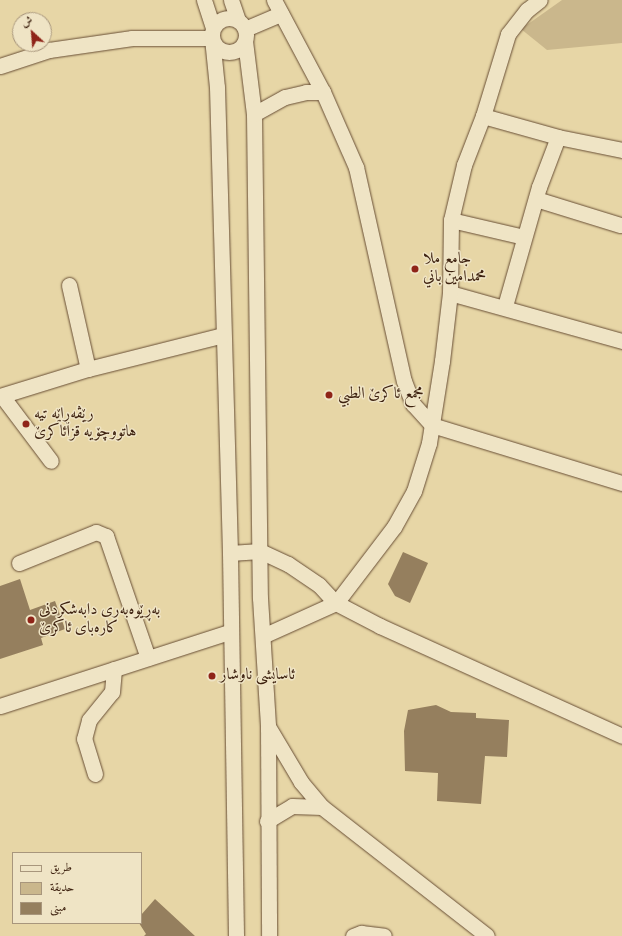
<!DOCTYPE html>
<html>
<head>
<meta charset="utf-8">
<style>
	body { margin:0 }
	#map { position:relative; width:622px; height:936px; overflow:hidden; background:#e7d6a6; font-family:"Sorts Mill Goudy",Amiri,serif }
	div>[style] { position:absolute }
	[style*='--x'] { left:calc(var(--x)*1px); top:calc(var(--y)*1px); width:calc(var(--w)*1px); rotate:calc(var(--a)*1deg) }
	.green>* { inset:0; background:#cab78c }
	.building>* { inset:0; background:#957f5e }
	.roads { filter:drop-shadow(0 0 1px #684e35) drop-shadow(0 0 1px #684e35) }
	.minor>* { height:15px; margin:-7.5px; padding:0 7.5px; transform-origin:7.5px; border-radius:7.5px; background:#efe4c5 }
	.minor>.ring { margin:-7.5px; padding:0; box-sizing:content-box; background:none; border:15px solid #efe4c5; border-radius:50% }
	.dots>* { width:11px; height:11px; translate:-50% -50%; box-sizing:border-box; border:2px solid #efe4c5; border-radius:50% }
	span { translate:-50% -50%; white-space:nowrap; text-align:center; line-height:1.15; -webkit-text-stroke:3px #efe4c5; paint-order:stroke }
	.poi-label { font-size:16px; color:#3d210f }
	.left { translate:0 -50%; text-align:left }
	.legend { position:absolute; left:12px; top:852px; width:130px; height:72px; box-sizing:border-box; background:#efe4c5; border:1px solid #a8967c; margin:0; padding:5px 7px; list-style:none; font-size:12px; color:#3d210f }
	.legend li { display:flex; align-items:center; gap:8px; height:20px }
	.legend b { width:20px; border:1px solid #a8967c }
	.north { position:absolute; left:12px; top:12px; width:40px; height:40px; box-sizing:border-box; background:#efe4c5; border:1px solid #a8967c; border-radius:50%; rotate:334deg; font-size:11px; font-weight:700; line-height:16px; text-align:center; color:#3d210f }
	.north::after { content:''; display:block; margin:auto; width:14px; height:18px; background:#8f2418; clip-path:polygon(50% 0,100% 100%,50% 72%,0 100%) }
</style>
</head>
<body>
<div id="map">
	<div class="green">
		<i style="clip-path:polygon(562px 0,622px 0,622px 43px,547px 50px,521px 29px)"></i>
	</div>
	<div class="building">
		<i style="clip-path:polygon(403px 552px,428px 563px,410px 603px,395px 596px,388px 584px)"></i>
		<i style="clip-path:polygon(20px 579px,30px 610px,55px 601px,65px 629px,41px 638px,43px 645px,0 659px,0 586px)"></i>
		<i style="clip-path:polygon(436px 705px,451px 712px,476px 713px,476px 718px,509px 720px,507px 757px,485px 756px,481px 804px,437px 801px,438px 773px,405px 771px,404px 731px,408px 710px)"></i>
		<i style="clip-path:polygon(155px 899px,195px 936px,144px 936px,146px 934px,139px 923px,141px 915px)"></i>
	</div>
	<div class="roads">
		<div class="minor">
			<i style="--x:204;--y:0;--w:28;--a:72"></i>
			<i style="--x:231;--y:0;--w:21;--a:71"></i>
			<i style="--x:274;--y:0;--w:104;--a:62"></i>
			<i style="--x:323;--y:92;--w:82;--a:66.3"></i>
			<i style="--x:356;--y:167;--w:219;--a:77.4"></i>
			<i style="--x:404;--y:381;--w:25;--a:69"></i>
			<i style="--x:413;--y:404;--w:28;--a:48"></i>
			<i style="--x:432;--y:425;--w:199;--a:17"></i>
			<i class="ring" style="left:212px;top:18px;width:19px;height:19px"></i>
			<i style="--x:245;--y:29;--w:39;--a:-23"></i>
			<i style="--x:245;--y:41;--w:74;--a:83"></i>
			<i style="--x:254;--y:114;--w:484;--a:89.3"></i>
			<i style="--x:260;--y:598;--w:128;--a:86.4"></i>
			<i style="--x:268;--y:726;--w:210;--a:89.7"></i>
			<i style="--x:0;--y:66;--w:52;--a:-18.1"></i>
			<i style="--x:49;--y:50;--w:84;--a:-8.2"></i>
			<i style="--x:132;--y:38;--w:80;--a:0"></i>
			<i style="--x:212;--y:38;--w:49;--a:84.2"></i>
			<i style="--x:217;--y:87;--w:466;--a:88.4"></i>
			<i style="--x:230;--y:553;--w:383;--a:89.1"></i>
			<i style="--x:254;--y:114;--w:35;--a:-29"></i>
			<i style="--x:285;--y:97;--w:22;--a:-13"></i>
			<i style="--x:306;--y:92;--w:17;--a:0"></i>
			<i style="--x:483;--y:116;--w:78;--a:15.6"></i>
			<i style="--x:558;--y:137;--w:65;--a:11.5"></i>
			<i style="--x:536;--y:199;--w:88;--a:17.2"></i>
			<i style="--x:451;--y:220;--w:75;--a:13.1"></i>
			<i style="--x:69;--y:285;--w:86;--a:77.3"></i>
			<i style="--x:450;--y:293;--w:179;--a:15.6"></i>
			<i style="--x:505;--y:306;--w:124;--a:-74.1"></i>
			<i style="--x:539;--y:187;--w:53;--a:-69.2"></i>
			<i style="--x:0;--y:396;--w:92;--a:-17.1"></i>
			<i style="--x:88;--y:369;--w:139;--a:-14.1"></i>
			<i style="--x:2;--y:396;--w:81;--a:53"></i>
			<i style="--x:230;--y:553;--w:30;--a:-4"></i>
			<i style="--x:260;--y:551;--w:31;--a:25"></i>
			<i style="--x:288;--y:564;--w:37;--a:34"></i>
			<i style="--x:319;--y:585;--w:25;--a:47"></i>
			<i style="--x:336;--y:603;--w:50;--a:27.6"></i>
			<i style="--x:380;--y:626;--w:266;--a:24.4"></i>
			<i style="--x:19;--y:563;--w:83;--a:-21.9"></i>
			<i style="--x:96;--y:532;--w:11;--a:22"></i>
			<i style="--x:106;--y:536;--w:129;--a:71"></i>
			<i style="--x:265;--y:635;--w:78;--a:-24.3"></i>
			<i style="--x:336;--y:603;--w:96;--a:-52.7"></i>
			<i style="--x:394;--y:527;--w:41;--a:-60.9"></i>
			<i style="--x:414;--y:491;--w:50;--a:-72.6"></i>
			<i style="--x:429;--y:443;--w:83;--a:-81"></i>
			<i style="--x:442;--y:361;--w:68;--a:-83.3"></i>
			<i style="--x:450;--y:293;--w:73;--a:-89.2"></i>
			<i style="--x:451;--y:220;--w:57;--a:-76.7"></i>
			<i style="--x:464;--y:165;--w:53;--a:-68.8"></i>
			<i style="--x:483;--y:116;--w:86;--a:-73"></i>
			<i style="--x:508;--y:34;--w:31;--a:-52"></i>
			<i style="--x:527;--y:10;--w:16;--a:-38"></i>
			<i style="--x:0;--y:706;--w:241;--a:-17.9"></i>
			<i style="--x:269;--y:728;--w:63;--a:59.3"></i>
			<i style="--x:301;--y:782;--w:33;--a:50"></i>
			<i style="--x:322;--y:807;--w:209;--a:38"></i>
			<i style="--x:95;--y:774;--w:37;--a:-107"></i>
			<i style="--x:84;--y:739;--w:20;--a:-75"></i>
			<i style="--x:89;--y:720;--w:36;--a:-51"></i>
			<i style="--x:112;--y:692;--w:23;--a:-85"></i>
			<i style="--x:267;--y:821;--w:29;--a:-31"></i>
			<i style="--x:292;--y:806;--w:30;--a:2"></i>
			<i style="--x:353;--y:936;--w:9;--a:-21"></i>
			<i style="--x:361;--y:933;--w:23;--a:7"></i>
		</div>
	</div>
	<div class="dots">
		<i style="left:415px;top:269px;background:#8f2418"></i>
		<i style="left:329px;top:395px;background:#8f2418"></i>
		<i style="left:26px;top:424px;background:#8f2418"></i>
		<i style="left:31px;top:620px;background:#8f2418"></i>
		<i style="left:212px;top:676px;background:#8f2418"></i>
	</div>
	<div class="poi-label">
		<span class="left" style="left:423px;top:269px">جامع ملا<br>محمدامين باني</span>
		<span class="left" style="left:338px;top:395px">مجمع ئاکرێ الطبي</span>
		<span class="left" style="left:34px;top:424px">رێڤەڕاێە تیە<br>هاتووچۆیە قزائاکرێ</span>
		<span class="left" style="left:39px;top:620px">بەڕێوەبەری دابەشکردنی<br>کارەبای ئاکرێ</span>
		<span class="left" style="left:220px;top:676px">ئاسايشى ناوشار</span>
	</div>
	<ul class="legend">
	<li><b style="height:5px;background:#efe4c5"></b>طريق</li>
	<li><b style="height:11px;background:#cab78c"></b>حديقة</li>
	<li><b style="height:11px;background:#957f5e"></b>مبنى</li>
	</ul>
	<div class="north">ش</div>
</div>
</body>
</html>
